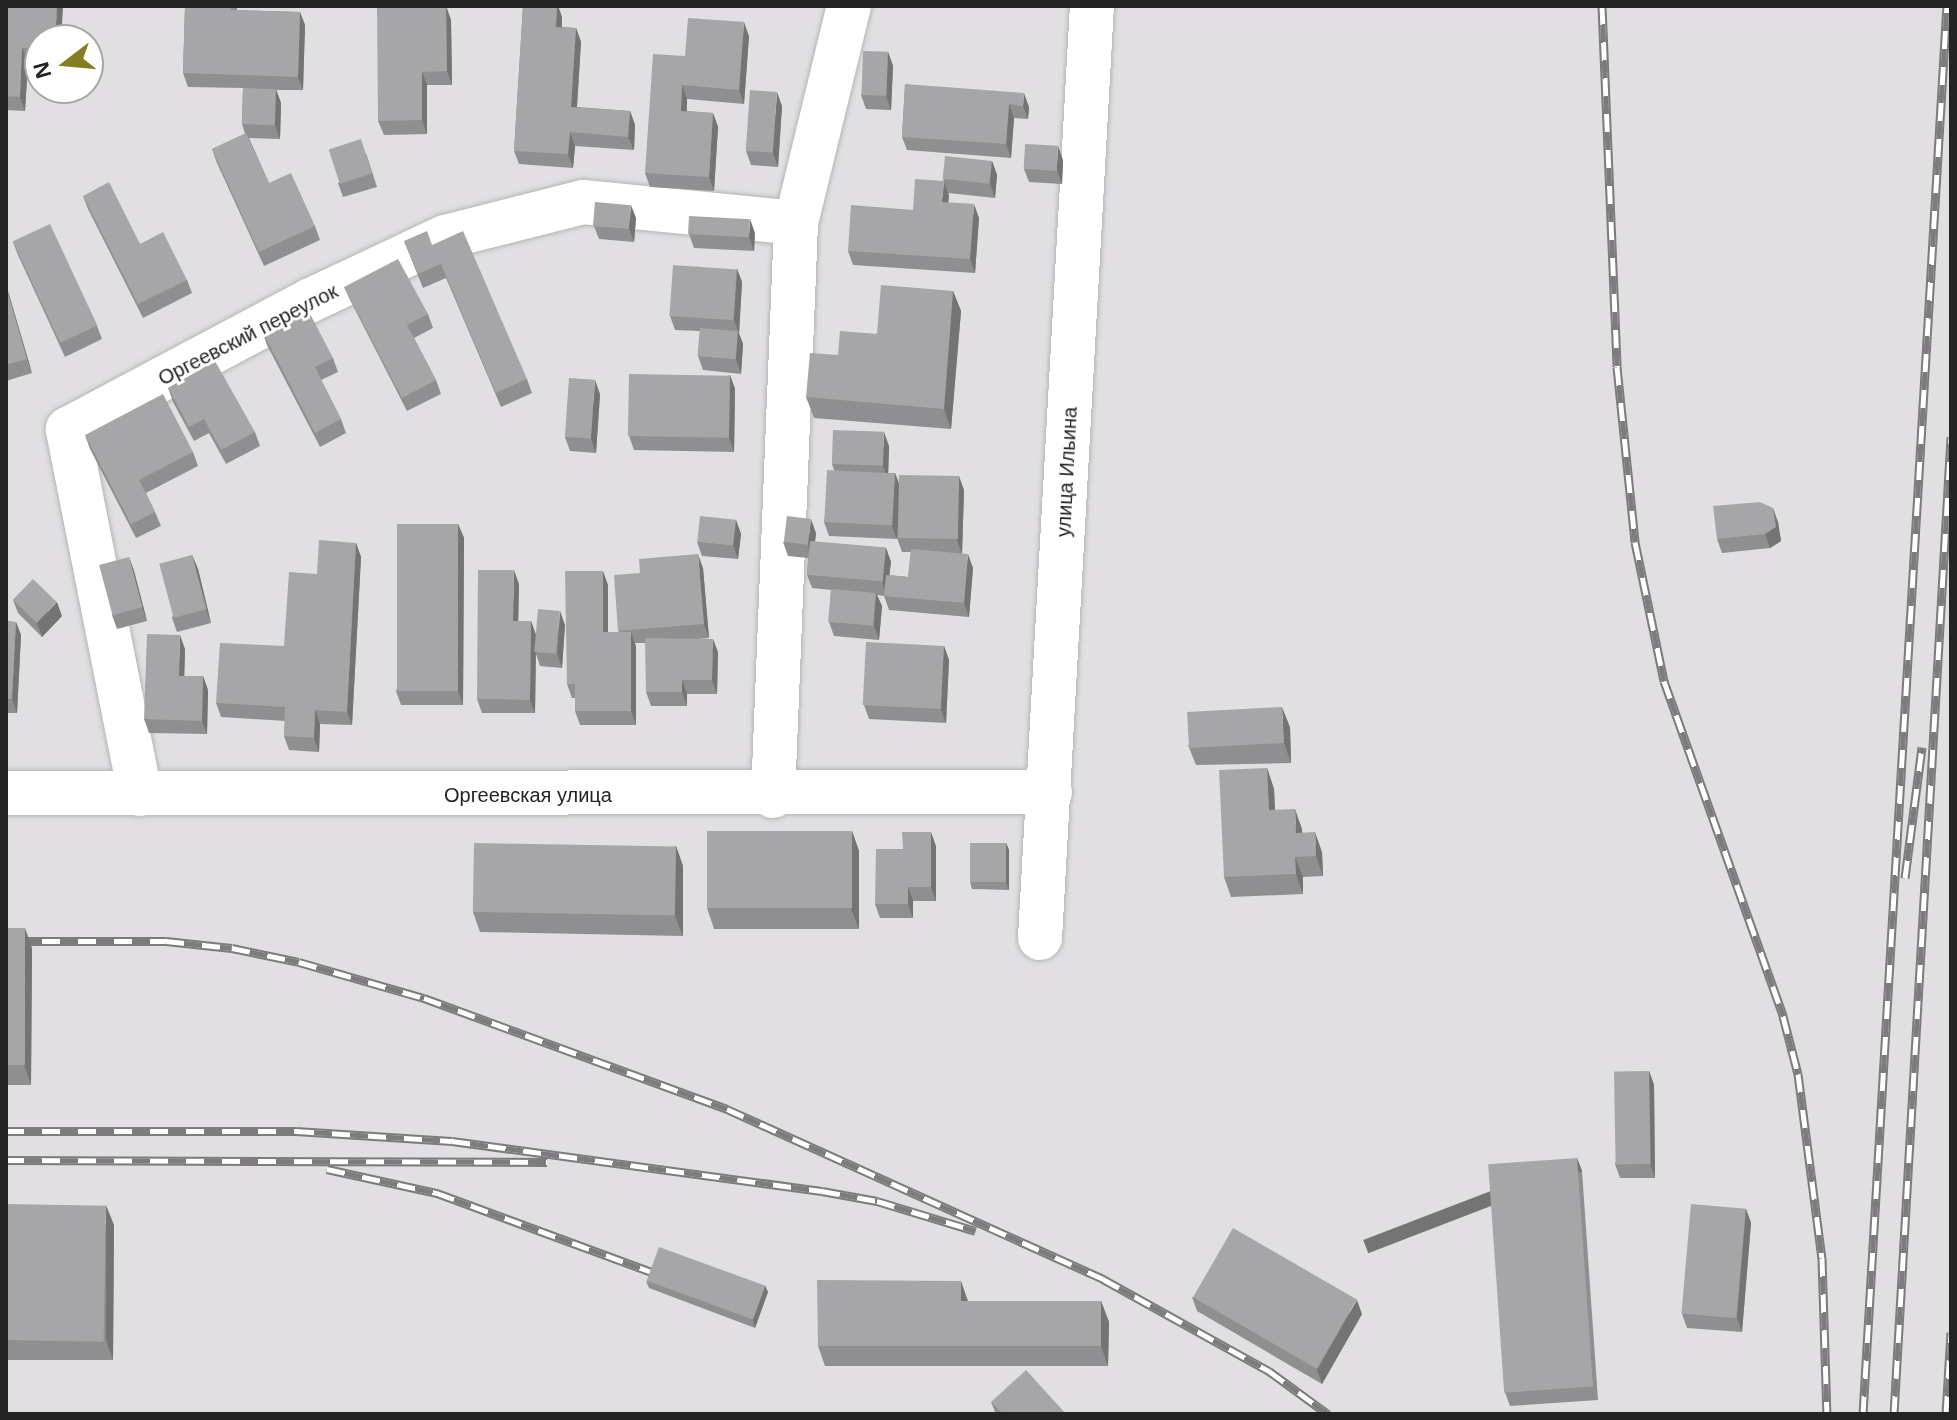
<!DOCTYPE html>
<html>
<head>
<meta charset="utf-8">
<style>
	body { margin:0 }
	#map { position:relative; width:1957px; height:1420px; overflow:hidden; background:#e1dfe2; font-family:Helvetica,sans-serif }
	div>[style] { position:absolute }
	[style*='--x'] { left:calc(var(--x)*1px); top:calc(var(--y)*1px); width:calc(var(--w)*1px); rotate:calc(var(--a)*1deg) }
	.roads { filter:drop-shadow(0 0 2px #b6b4b7) drop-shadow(0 0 2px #b6b4b7) }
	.minor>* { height:44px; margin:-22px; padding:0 22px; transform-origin:22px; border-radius:22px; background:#fff }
	.rail>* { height:9px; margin-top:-4.5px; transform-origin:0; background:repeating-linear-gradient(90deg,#fff 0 18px,#7d7b7d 0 36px); box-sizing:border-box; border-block:2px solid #7d7b7d }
	.wall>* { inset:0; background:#8f8e90 }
	.shaded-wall>* { inset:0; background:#747475; transform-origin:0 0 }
	.building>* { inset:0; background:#a6a5a7; transform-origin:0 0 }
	span { translate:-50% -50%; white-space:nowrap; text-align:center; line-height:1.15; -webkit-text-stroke:6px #fff; paint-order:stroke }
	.street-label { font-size:20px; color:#252425 }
	.frame { position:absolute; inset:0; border:8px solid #252425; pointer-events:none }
	.north { position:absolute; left:24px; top:24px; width:80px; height:80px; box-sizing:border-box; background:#fff; border:2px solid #a8a7a8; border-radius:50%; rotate:254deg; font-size:22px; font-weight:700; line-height:32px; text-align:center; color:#252425 }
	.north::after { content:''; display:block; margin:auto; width:28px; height:36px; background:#857d23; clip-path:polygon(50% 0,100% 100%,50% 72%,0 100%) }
</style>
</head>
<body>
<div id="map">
	<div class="roads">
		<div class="minor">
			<i style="--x:6;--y:793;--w:1044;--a:-0.05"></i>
			<i style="--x:140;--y:794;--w:372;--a:-101.2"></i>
			<i style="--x:68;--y:429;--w:275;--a:-28"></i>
			<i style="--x:311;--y:300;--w:148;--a:-25.2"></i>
			<i style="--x:445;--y:237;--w:142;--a:-14.2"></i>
			<i style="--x:583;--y:202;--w:214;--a:5.6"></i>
			<i style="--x:796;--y:223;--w:223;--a:-76.3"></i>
			<i style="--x:773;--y:796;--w:573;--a:-87.7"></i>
			<i style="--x:1040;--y:938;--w:933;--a:-86.81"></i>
		</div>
	</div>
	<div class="rail">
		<i style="--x:1602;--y:6;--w:361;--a:87.6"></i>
		<i style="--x:1617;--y:367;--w:176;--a:84.1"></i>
		<i style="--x:1635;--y:542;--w:142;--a:78.2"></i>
		<i style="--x:1664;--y:681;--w:356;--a:70.4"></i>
		<i style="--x:1783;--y:1016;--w:60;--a:75.5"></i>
		<i style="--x:1798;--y:1074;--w:186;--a:82.6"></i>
		<i style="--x:1822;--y:1258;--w:156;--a:88.2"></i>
		<i style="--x:1905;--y:878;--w:132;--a:-82.6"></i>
		<i style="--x:6;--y:941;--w:160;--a:0"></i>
		<i style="--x:166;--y:941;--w:66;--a:6.1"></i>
		<i style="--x:232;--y:948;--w:68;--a:11.8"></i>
		<i style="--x:299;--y:962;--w:130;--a:16.1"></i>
		<i style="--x:424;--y:998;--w:323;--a:20.1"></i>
		<i style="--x:727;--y:1109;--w:413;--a:24.3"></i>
		<i style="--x:1103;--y:1279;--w:190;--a:29"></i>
		<i style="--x:1269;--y:1371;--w:73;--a:36.1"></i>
		<i style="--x:6;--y:1131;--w:290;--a:0"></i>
		<i style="--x:296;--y:1131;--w:156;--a:3.7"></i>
		<i style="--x:452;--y:1141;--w:373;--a:7.7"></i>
		<i style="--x:822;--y:1191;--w:56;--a:10.3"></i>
		<i style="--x:877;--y:1201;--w:103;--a:16.9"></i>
		<i style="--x:6;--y:1160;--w:541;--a:0.21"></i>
		<i style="--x:327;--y:1169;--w:113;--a:12.3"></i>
		<i style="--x:437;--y:1193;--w:231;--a:20.2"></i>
		<i style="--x:1863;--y:1414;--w:1411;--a:-86.59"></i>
		<i style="--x:1894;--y:1414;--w:979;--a:-86.66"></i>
		<i style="--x:1946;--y:1414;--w:82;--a:-86.5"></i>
	</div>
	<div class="wall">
		<i style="clip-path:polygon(6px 6px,63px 8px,40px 40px,40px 63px,28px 62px,25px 111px,6px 110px)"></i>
		<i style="clip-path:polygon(185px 6px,237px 6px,237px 10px,300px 12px,305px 25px,303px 90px,276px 90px,281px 103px,280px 139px,249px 138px,269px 183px,315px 226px,320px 240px,264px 266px,217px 163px,212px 149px,245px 134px,242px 124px,243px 88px,188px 87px,183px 73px)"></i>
		<i style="clip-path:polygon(446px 6px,451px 20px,452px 85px,427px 85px,427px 134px,384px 135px,378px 121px)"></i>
		<i style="clip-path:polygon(523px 6px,558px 6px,562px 17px,562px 27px,576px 28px,581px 42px,577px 107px,630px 111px,635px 125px,634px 150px,575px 146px,573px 168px,519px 164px,514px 151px)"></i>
		<i style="clip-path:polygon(1236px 6px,1260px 6px,1260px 8px,1236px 7px)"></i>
		<i style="clip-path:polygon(749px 36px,744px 104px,687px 99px,687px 111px,713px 113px,718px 127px,714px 191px,650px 187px,645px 173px,685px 56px)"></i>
		<i style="clip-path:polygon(888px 52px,893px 66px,891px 110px,866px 109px,861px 95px)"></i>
		<i style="clip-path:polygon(905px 84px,1029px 107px,1028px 119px,1014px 118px,1011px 158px,907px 150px,902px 137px)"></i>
		<i style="clip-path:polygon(782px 106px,778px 167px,751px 165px,746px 151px)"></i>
		<i style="clip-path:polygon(366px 153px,377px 187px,343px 197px,338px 183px)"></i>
		<i style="clip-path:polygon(1063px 160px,1062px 184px,1029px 182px,1024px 169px)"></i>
		<i style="clip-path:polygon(992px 161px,997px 175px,995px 198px,948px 193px,943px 179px)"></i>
		<i style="clip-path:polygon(949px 195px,948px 203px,979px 218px,975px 273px,853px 265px,848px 251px,913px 210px)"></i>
		<i style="clip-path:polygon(83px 196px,140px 244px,187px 280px,192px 293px,143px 318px,88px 209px)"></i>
		<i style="clip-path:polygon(636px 218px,634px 242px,599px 239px,594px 226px)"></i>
		<i style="clip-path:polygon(755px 233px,754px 251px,694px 248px,689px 234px)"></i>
		<i style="clip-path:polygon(404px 241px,432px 245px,527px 379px,532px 393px,501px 407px,446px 278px,423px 288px)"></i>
		<i style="clip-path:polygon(13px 242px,97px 326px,102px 339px,65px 357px,18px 255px)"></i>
		<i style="clip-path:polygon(737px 269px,742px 282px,739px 333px,743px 344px,741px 374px,703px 370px,698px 356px,700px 331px,675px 330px,670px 316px)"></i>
		<i style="clip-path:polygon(6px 286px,32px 373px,6px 381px)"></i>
		<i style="clip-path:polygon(344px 287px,428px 314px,433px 328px,414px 338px,436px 380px,441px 394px,407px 411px,350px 300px)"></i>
		<i style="clip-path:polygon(953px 291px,961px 311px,951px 429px,814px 418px,806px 397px,838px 355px)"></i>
		<i style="clip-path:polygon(262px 331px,333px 358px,338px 372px,321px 380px,341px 419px,346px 433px,320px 447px,267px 345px)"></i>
		<i style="clip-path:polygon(730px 375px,735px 389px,734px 452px,634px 450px,629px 436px)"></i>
		<i style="clip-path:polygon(168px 388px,255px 432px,260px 446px,226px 464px,209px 433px,194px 441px,173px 402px)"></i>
		<i style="clip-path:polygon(600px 394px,596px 453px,570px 451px,565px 437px)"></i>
		<i style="clip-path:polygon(85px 435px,193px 452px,198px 466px,146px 493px,155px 512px,161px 526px,136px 538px,90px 449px)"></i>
		<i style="clip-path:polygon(889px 446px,888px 473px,895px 473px,899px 483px,964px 490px,962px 554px,973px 568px,969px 617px,889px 610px,884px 596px,877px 595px,882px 606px,879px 640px,834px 636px,829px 622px,831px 590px,812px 588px,807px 575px,808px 558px,788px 556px,783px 542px,816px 533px,815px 542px,886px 548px,891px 562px,889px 575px,908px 577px,911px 552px,902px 552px,897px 538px,897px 539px,829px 536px,824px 522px,834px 470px,832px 464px)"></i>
		<i style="clip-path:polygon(736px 520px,741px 534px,738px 559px,702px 556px,697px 542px)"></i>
		<i style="clip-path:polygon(1778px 522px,1781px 541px,1770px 548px,1722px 553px,1717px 539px)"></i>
		<i style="clip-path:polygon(458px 524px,464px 538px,463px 705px,401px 705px,396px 691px)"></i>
		<i style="clip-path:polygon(356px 543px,361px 557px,352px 725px,320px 724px,319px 752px,289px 750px,284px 736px,285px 721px,221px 717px,216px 703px,284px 646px,317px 574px)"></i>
		<i style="clip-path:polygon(192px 555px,198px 569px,211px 623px,177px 632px,172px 618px)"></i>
		<i style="clip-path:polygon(129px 557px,134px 571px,147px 621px,117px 629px,112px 615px)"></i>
		<i style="clip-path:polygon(703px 568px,709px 638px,698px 639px,718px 652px,717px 694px,687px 694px,687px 706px,651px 706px,646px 692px,646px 643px,635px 643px,636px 725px,580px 725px,575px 711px,575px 698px,572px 698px,567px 684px,608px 585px,608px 632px,619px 632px,618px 631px)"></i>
		<i style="clip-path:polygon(519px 584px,518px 621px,531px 621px,536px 635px,565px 625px,562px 668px,540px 666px,536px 654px,535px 713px,482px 713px,477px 699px)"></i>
		<i style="clip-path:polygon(13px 600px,62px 616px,42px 637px,18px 613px)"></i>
		<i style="clip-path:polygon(6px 621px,16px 622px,21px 635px,17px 713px,6px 713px)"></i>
		<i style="clip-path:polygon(944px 646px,949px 660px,946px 723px,869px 719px,864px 705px)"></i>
		<i style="clip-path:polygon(185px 649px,184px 676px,203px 676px,208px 690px,207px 734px,149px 733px,144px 719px)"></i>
		<i style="clip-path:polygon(1290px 727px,1291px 763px,1196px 765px,1188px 745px)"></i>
		<i style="clip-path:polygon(1267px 768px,1274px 789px,1275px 810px,1302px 829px,1302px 832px,1322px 852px,1323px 876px,1303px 877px,1303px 894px,1231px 897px,1224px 877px)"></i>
		<i style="clip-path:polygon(852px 831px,859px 851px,859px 929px,714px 929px,707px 908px)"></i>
		<i style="clip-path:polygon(1006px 843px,1009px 850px,1009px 890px,972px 889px,970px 882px)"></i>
		<i style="clip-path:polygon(676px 846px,683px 866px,683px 936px,480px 932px,473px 912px)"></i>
		<i style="clip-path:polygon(936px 846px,936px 901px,913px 901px,913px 918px,880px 918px,875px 904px,903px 849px)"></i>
		<i style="clip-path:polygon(6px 928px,32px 948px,31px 1085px,6px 1085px)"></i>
		<i style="clip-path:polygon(1649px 1071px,1654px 1085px,1655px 1178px,1620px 1178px,1615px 1164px)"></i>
		<i style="clip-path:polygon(1577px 1158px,1582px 1171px,1598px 1400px,1510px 1406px,1505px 1392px)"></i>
		<i style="clip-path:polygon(6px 1204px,114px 1225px,113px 1360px,6px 1360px)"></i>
		<i style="clip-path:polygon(1746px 1209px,1751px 1223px,1742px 1332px,1687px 1328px,1682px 1314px)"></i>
		<i style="clip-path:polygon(646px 1281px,768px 1292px,755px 1328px,649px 1288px)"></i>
		<i style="clip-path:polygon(1192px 1297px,1362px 1314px,1322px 1384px,1197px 1311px)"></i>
		<i style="clip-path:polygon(968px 1301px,1101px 1301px,1109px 1322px,1108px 1366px,825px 1366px,818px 1346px)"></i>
		<i style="clip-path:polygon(991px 1402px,1066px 1414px,996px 1414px)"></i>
	</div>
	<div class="shaded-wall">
		<i style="clip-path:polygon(57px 6px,62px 6px,63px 8px,61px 40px,55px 40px)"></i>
		<i style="clip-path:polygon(446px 6px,451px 20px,452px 85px,447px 71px)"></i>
		<i style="clip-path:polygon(557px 6px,558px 6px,562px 17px,561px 41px,556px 27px)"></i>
		<i style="clip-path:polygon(300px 12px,305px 25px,303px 90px,298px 77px)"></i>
		<i style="clip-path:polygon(744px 22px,749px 36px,744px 104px,739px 90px)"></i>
		<i style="clip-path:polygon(576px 28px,581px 42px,576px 121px,571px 107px)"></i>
		<i style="clip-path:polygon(22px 48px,28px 62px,25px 111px,20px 97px)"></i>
		<i style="clip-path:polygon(888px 52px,893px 66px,891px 110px,886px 96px)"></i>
		<i style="clip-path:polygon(422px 72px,427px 85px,427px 134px,422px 120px)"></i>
		<i style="clip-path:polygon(682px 85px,687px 99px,686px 124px,681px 111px)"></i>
		<i style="clip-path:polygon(276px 89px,281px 103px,280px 139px,275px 125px)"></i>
		<i style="clip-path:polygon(777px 92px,782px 106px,778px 167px,773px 153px)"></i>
		<i style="clip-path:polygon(1024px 93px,1029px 107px,1028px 119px,1023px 106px)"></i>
		<i style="clip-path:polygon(1009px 104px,1014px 118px,1011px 158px,1006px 144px)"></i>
		<i style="clip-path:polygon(630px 111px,635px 125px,634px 150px,628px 137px)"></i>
		<i style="clip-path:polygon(713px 113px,718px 127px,714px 191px,709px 177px)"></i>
		<i style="clip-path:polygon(570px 132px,575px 146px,573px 168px,568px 154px)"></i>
		<i style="clip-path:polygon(1058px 146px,1063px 160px,1062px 184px,1057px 170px)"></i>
		<i style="clip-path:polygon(992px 161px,997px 175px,995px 198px,990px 184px)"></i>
		<i style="clip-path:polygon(944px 181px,949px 195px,947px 216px,942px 202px)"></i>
		<i style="clip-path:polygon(974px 204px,979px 218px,975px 273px,970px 259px)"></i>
		<i style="clip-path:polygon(631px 205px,636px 218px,634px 242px,629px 228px)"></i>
		<i style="clip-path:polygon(750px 219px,755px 233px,754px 251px,749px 237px)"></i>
		<i style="clip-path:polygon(737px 269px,742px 282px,739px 334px,734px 320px)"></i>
		<i style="clip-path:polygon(6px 286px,9px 294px,32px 373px,27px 359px)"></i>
		<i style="clip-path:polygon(953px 291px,961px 311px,951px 429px,944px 409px)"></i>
		<i style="clip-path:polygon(738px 331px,743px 344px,741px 374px,736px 360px)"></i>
		<i style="clip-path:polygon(730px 375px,735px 389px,734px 452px,729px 438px)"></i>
		<i style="clip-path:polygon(595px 380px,600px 394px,596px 453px,591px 439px)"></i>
		<i style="clip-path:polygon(884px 432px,889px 446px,888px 480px,883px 466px)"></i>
		<i style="clip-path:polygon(895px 473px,900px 487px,897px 539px,892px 526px)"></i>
		<i style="clip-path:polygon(959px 476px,964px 490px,962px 554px,957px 540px)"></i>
		<i style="clip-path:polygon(1773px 508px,1778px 522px,1781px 541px,1770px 548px,1765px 534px)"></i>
		<i style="clip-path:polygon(811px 519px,816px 533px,813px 559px,808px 545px)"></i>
		<i style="clip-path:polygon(736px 520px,741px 534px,738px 559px,733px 545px)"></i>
		<i style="clip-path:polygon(458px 524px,464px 538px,463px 705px,458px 691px)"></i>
		<i style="clip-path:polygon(356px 543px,361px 557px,352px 725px,347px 712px)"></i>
		<i style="clip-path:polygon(886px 548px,891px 562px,887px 596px,882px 582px)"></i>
		<i style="clip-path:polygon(698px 554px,703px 568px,709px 638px,704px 624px)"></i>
		<i style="clip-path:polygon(968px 554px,973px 568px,969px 617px,964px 603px)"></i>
		<i style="clip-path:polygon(192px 555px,198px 569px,211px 623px,206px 609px)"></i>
		<i style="clip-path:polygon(129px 557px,134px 571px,147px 621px,142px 607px)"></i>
		<i style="clip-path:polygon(514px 570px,519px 584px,518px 635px,513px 621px)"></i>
		<i style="clip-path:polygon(603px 571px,608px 585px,608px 646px,603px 632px)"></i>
		<i style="clip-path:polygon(876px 593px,882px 606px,879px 640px,874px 626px)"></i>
		<i style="clip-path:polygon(57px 602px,62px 616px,42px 637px,37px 623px)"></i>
		<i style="clip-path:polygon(560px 611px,565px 625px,562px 668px,557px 654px)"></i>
		<i style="clip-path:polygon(531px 621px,536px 635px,535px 713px,530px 700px)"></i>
		<i style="clip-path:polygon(16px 622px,21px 635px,17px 713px,12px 699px)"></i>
		<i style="clip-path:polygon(631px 632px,636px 646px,636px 725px,631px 711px)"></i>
		<i style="clip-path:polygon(180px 635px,185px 649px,184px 689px,179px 676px)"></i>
		<i style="clip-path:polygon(713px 639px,718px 652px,717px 694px,712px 680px)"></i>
		<i style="clip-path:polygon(944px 646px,949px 660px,946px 723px,941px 710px)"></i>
		<i style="clip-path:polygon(203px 676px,208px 690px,207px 734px,202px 721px)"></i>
		<i style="clip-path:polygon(682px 680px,687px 694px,687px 706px,682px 692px)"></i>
		<i style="clip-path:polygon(1282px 707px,1290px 727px,1291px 763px,1284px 743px)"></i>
		<i style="clip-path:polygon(315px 710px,320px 724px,319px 752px,314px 738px)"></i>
		<i style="clip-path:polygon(1267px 768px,1274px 789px,1276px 831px,1269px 810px)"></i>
		<i style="clip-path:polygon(1295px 809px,1302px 829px,1303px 853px,1296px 833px)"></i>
		<i style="clip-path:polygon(852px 831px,859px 851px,859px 929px,851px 909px)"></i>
		<i style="clip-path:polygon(931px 832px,936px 846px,936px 901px,931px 887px)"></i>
		<i style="clip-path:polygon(1315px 832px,1322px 852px,1323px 876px,1316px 856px)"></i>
		<i style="clip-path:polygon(1006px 843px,1009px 850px,1009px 890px,1006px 883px)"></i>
		<i style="clip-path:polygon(676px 846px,683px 866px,683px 936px,675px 916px)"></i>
		<i style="clip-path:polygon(1295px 857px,1303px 877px,1303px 894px,1296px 874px)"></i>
		<i style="clip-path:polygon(908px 887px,913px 901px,913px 918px,908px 904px)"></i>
		<i style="clip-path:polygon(25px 928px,32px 948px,31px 1085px,24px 1065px)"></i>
		<i style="clip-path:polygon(1649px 1071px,1654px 1085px,1655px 1178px,1650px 1164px)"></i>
		<i style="left:1577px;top:1158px;width:14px;height:229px;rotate:69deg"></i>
		<i style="clip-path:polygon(106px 1205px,114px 1225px,113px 1360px,106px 1340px)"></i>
		<i style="clip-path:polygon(1746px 1209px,1751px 1223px,1742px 1332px,1737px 1318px)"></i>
		<i style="clip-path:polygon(961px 1281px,968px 1301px,961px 1301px)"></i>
		<i style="clip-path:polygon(765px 1285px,768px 1292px,755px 1328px,753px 1320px)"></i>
		<i style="clip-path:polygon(1357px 1300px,1362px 1314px,1322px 1384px,1317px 1370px)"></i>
		<i style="clip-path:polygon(1101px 1301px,1109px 1322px,1108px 1366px,1101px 1346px)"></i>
	</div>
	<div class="building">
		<i style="clip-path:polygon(6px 6px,57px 6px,55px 40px,40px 40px,40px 49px,22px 48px,20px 97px,6px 96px)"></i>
		<i style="clip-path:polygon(185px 6px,231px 6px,231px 10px,300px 12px,298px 77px,183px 73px)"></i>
		<i style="clip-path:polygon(446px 6px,447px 71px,422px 72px,422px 120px,378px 121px,377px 7px)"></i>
		<i style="clip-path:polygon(523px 6px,557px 6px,556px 27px,576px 28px,571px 107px,630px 111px,628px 137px,570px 132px,568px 154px,514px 151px)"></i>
		<i style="clip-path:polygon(688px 18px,744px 22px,739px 90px,682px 85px,681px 111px,713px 113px,709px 177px,645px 173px,653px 54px,685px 56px)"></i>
		<i style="left:863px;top:51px;width:25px;height:44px;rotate:2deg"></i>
		<i style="clip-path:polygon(905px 84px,1024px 93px,1023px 106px,1009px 104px,1006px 144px,902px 137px)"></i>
		<i style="left:243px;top:88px;width:33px;height:36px;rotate:2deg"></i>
		<i style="left:750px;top:90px;width:27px;height:61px;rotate:4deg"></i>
		<i style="clip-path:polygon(246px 133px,269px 183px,291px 173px,315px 226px,259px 252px,212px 149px)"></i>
		<i style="left:361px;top:139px;width:36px;height:34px;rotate:72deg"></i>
		<i style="left:1025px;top:144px;width:33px;height:25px;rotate:3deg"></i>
		<i style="left:945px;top:156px;width:47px;height:23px;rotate:6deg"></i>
		<i style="clip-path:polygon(915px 179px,944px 181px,942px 202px,974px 204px,970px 259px,848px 251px,851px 205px,913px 210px)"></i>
		<i style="clip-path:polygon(109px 182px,140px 244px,163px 232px,187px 280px,138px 304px,83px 196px)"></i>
		<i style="left:595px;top:202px;width:36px;height:24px;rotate:5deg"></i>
		<i style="left:689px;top:216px;width:61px;height:18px;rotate:3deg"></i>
		<i style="left:50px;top:224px;width:112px;height:41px;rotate:65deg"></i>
		<i style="clip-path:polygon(427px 231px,432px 245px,463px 231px,527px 379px,496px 393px,441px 264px,418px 274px,404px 241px)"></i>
		<i style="clip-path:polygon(398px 259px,428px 314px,407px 325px,436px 380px,402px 398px,344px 287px)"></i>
		<i style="left:673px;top:265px;width:64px;height:51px;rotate:4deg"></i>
		<i style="clip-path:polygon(881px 285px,953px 291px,944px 409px,806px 397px,810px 353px,838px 355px,840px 331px,877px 334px)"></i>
		<i style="clip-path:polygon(6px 287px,27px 359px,6px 365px)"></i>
		<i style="clip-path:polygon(307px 308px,333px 358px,315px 367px,341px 419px,315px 433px,262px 331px)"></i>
		<i style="left:700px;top:328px;width:38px;height:28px;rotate:5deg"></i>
		<i style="clip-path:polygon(215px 361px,255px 432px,221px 450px,204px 419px,189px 427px,168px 388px)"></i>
		<i style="left:629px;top:374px;width:101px;height:62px;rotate:1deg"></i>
		<i style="left:569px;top:378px;width:26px;height:59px;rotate:4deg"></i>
		<i style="clip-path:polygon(163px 394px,193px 452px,139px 480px,155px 512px,131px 524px,85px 435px)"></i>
		<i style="left:833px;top:430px;width:51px;height:34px;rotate:2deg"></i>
		<i style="left:827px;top:470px;width:68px;height:52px;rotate:3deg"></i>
		<i style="left:899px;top:475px;width:60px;height:63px;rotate:1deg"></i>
		<i style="clip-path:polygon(1760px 502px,1773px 508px,1776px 527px,1765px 534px,1717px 539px,1713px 506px)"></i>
		<i style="left:700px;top:516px;width:36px;height:26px;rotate:6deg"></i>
		<i style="left:787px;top:516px;width:24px;height:26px;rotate:7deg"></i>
		<i style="left:397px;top:524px;width:61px;height:167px"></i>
		<i style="clip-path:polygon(319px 540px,356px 543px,347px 712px,315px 710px,314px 738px,284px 736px,285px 707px,216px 703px,220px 643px,284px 646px,289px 572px,317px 574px)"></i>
		<i style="left:810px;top:541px;width:76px;height:34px;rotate:5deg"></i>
		<i style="clip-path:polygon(911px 549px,968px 554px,964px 603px,884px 596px,886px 575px,908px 577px)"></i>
		<i style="clip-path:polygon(698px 554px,704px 624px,618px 631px,614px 575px,640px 573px,639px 559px)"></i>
		<i style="left:192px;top:555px;width:56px;height:34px;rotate:75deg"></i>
		<i style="left:129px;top:557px;width:52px;height:31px;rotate:75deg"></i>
		<i style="clip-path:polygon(478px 570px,514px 570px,513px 621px,531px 621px,530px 700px,477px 699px)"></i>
		<i style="clip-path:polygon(565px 571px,603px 571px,603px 632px,631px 632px,631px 711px,575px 711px,575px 684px,567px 684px)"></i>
		<i style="left:33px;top:579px;width:33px;height:29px;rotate:44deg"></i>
		<i style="left:831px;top:589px;width:45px;height:33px;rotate:5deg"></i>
		<i style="left:538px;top:609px;width:22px;height:43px;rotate:5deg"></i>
		<i style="clip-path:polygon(6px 621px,16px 622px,12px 699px,6px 699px)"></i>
		<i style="clip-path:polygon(147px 634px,180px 635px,179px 676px,203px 676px,202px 721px,144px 719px)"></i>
		<i style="clip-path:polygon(645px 638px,713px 639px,712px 680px,682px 680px,682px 692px,646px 692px)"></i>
		<i style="left:866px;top:642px;width:78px;height:63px;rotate:3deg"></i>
		<i style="left:1282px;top:707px;width:36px;height:95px;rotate:87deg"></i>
		<i style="clip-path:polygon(1267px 768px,1269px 810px,1295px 809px,1296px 833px,1315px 832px,1316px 856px,1295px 857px,1296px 874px,1224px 877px,1219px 770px)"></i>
		<i style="left:707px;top:831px;width:145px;height:77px"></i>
		<i style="clip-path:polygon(902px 832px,931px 832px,931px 887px,908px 887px,908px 904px,875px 904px,876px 849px,903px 849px)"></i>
		<i style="left:474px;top:843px;width:202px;height:69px;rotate:1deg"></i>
		<i style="left:970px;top:843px;width:36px;height:39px"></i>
		<i style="left:6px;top:928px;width:19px;height:137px"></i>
		<i style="left:1649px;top:1071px;width:93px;height:35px;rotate:89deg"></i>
		<i style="left:1577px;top:1158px;width:229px;height:89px;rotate:86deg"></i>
		<i style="left:6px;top:1204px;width:100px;height:136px;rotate:1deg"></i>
		<i style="left:1691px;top:1204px;width:55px;height:110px;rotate:5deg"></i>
		<i style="left:1233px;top:1228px;width:143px;height:80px;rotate:30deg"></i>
		<i style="left:659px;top:1247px;width:113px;height:36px;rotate:20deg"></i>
		<i style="clip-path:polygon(817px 1280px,961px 1281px,961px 1301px,1101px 1301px,1101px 1346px,818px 1346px)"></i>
		<i style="clip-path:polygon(1026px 1370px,1066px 1414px,1003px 1414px,991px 1402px)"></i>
	</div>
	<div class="street-label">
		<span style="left:248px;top:335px;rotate:-27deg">Оргеевский переулок</span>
		<span style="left:1067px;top:472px;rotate:-87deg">улица Ильина</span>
		<span style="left:528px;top:795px">Оргеевская улица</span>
	</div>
	<div class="frame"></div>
	<div class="north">N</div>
</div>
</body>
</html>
